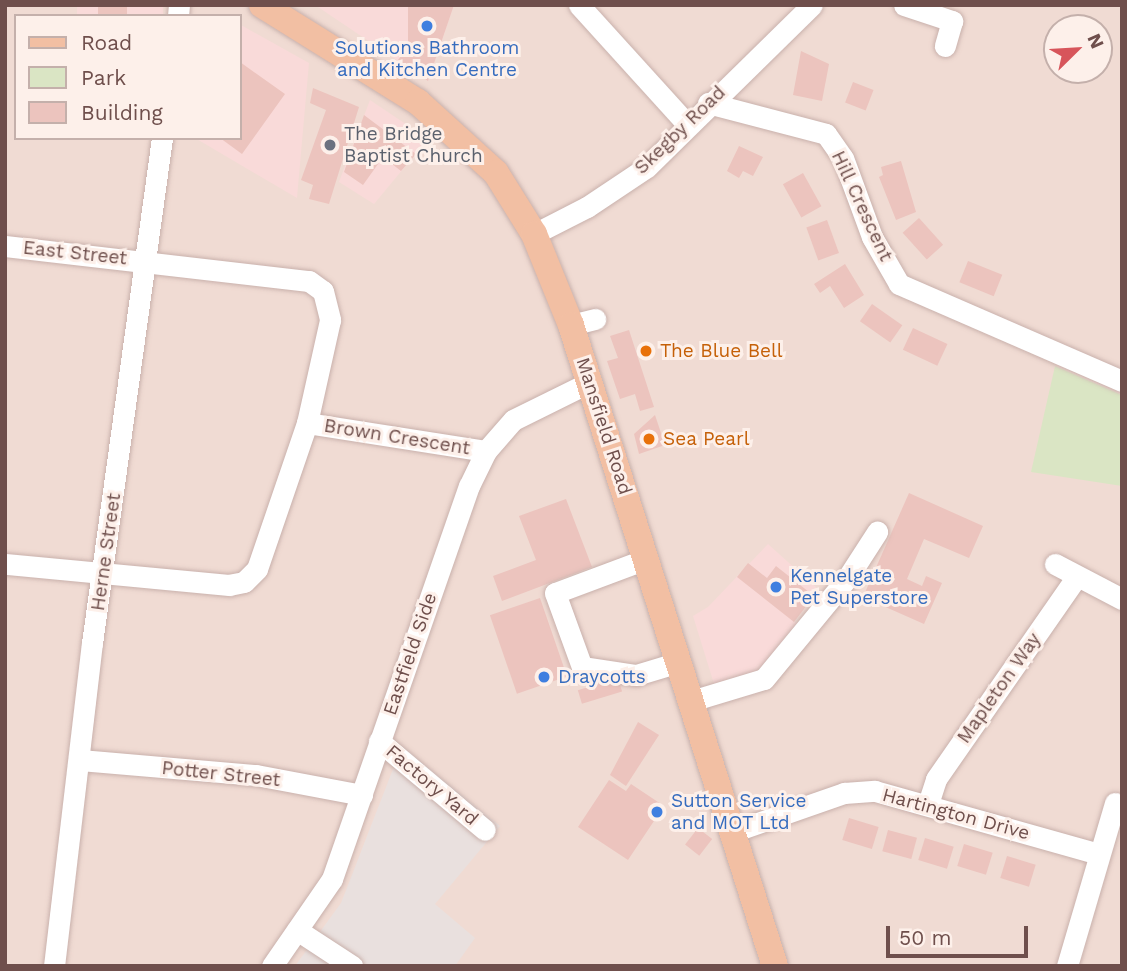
<!DOCTYPE html>
<html>
<head>
<meta charset="utf-8">
<style>
	body { margin:0 }
	#map { position:relative; width:1127px; height:971px; overflow:hidden; background:#faebe4; font-family:"Work Sans",sans-serif }
	div>[style] { position:absolute }
	[style*='--x'] { left:calc(var(--x)*1px); top:calc(var(--y)*1px); width:calc(var(--w)*1px); rotate:calc(var(--a)*1deg) }
	.residential>* { inset:0; background:#f0dbd3 }
	.commercial>* { inset:0; background:#f9dad9; transform-origin:0 0 }
	.industrial>* { inset:0; background:#e9e0de }
	.green>* { inset:0; background:#dae5c4 }
	.building>* { inset:0; background:#ecc4be; transform-origin:0 0 }
	.roads { filter:drop-shadow(0 0 2px #c9b1ac) drop-shadow(0 0 2px #c9b1ac) }
	.minor>* { height:21px; margin:-10.5px; padding:0 10.5px; transform-origin:10.5px; border-radius:10.5px; background:#fff }
	.major>* { height:26px; margin:-13px; padding:0 13px; transform-origin:13px; border-radius:13px; background:#f2bfa3 }
	.dots>* { width:19px; height:19px; translate:-50% -50%; box-sizing:border-box; border:4px solid #fdf0ea; border-radius:50% }
	span { translate:-50% -50%; white-space:nowrap; text-align:center; line-height:1.15; -webkit-text-stroke:6px #fdf0ea; paint-order:stroke }
	.shop-label { font-size:19px; color:#366cbe }
	.left { translate:0 -50%; text-align:left }
	.street-label { font-size:19px; color:#6f4f4c }
	.worship-label { font-size:19px; color:#5b616d }
	.food-label { font-size:19px; color:#c56008 }
	.frame { position:absolute; inset:0; border:7px solid #6f4f4c; pointer-events:none }
	.legend { position:absolute; left:14px; top:14px; width:228px; height:126px; box-sizing:border-box; background:#fdf0ea; border:2px solid #c4b0ab; margin:0; padding:9px 12px; list-style:none; font-size:21px; color:#6f4f4c }
	.legend li { display:flex; align-items:center; gap:14px; height:35px }
	.legend b { width:35px; border:2px solid #c4b0ab }
	.north { position:absolute; left:1043px; top:14px; width:70px; height:70px; box-sizing:border-box; background:#fdf0ea; border:2px solid #c4b0ab; border-radius:50%; rotate:66deg; font-size:19px; font-weight:700; line-height:28px; text-align:center; color:#6f4f4c }
	.north::after { content:''; display:block; margin:auto; width:24px; height:32px; background:#d7555b; clip-path:polygon(50% 0,100% 100%,50% 72%,0 100%) }
	.scale { position:absolute; left:886px; top:926px; width:142px; height:32px; box-sizing:border-box; border:4px solid #6f4f4c; border-top:0; padding-left:9px; font-size:21px; line-height:24px; white-space:nowrap; color:#6f4f4c; -webkit-text-stroke:5px #fdf0ea; paint-order:stroke }
</style>
</head>
<body>
<div id="map">
	<div class="residential">
		<i style="clip-path:polygon(evenodd,5px 5px,1122px 5px,1122px 966px,5px 966px,5px 5px,16px 16px,240px 16px,240px 138px,16px 138px,16px 16px,5px 5px,1057px 28px,1099px 28px,1099px 70px,1057px 70px,1057px 28px)"></i>
	</div>
	<div class="commercial">
		<i style="left:77px;top:5px;width:86px;height:11px"></i>
		<i style="clip-path:polygon(315px 5px,454px 5px,428px 81px)"></i>
		<i style="clip-path:polygon(241px 25px,309px 63px,297px 198px,195px 138px,240px 138px)"></i>
		<i style="clip-path:polygon(370px 100px,428px 139px,374px 204px,339px 182px)"></i>
		<i style="clip-path:polygon(768px 544px,818px 589px,794px 621px,801px 627px,760px 671px,714px 684px,693px 616px,708px 607px)"></i>
	</div>
	<div class="industrial">
		<i style="clip-path:polygon(402px 746px,500px 826px,435px 904px,475px 938px,455px 966px,295px 966px,341px 903px)"></i>
	</div>
	<div class="green">
		<i style="clip-path:polygon(1055px 366px,1122px 395px,1122px 486px,1031px 472px)"></i>
	</div>
	<div class="building">
		<i style="left:98px;top:5px;width:29px;height:11px"></i>
		<i style="clip-path:polygon(408px 5px,454px 5px,428px 81px,398px 60px,408px 46px)"></i>
		<i style="clip-path:polygon(801px 51px,829px 64px,822px 101px,793px 95px)"></i>
		<i style="clip-path:polygon(240px 62px,285px 94px,242px 154px,220px 138px,240px 138px)"></i>
		<i style="left:853px;top:82px;width:22px;height:22px;rotate:21deg"></i>
		<i style="clip-path:polygon(313px 88px,359px 107px,329px 204px,309px 199px,313px 185px,301px 180px,326px 110px,310px 103px)"></i>
		<i style="clip-path:polygon(364px 115px,416px 154px,401px 171px,383px 157px,363px 185px,344px 172px)"></i>
		<i style="clip-path:polygon(739px 146px,763px 157px,753px 176px,743px 171px,739px 178px,727px 171px)"></i>
		<i style="clip-path:polygon(901px 161px,916px 212px,896px 220px,879px 177px,883px 175px,881px 167px)"></i>
		<i style="left:803px;top:173px;width:38px;height:23px;rotate:61deg"></i>
		<i style="left:919px;top:218px;width:36px;height:22px;rotate:48deg"></i>
		<i style="left:827px;top:220px;width:35px;height:22px;rotate:70deg"></i>
		<i style="left:968px;top:261px;width:37px;height:23px;rotate:22deg"></i>
		<i style="clip-path:polygon(845px 264px,864px 295px,844px 308px,830px 286px,820px 293px,814px 284px)"></i>
		<i style="left:872px;top:304px;width:37px;height:21px;rotate:35deg"></i>
		<i style="left:913px;top:328px;width:38px;height:24px;rotate:25deg"></i>
		<i style="clip-path:polygon(629px 330px,654px 407px,640px 411px,635px 394px,620px 399px,607px 361px,618px 358px,610px 336px)"></i>
		<i style="clip-path:polygon(655px 415px,665px 445px,639px 454px,634px 434px)"></i>
		<i style="clip-path:polygon(909px 493px,983px 526px,969px 558px,924px 539px,907px 579px,922px 586px,926px 576px,942px 583px,924px 624px,863px 597px)"></i>
		<i style="clip-path:polygon(566px 499px,592px 567px,502px 601px,493px 576px,536px 560px,519px 516px)"></i>
		<i style="clip-path:polygon(748px 563px,767px 578px,776px 566px,814px 596px,794px 622px,737px 577px)"></i>
		<i style="left:540px;top:598px;width:83px;height:53px;rotate:71deg"></i>
		<i style="left:618px;top:678px;width:14px;height:42px;rotate:73deg"></i>
		<i style="clip-path:polygon(638px 722px,659px 735px,626px 786px,610px 775px)"></i>
		<i style="clip-path:polygon(609px 780px,626px 791px,631px 784px,664px 806px,628px 860px,578px 827px)"></i>
		<i style="left:849px;top:818px;width:31px;height:23px;rotate:17deg"></i>
		<i style="left:698px;top:828px;width:18px;height:21px;rotate:38deg"></i>
		<i style="left:888px;top:830px;width:30px;height:22px;rotate:15deg"></i>
		<i style="left:925px;top:838px;width:30px;height:23px;rotate:17deg"></i>
		<i style="left:964px;top:844px;width:30px;height:23px;rotate:17deg"></i>
		<i style="left:1007px;top:856px;width:30px;height:23px;rotate:17deg"></i>
	</div>
	<div class="roads">
		<div class="minor">
			<i style="--x:579;--y:5;--w:162;--a:47.8"></i>
			<i style="--x:904;--y:5;--w:51;--a:18.4"></i>
			<i style="--x:952;--y:21;--w:26;--a:106"></i>
			<i style="--x:178;--y:16;--w:11;--a:-85"></i>
			<i style="--x:708;--y:103;--w:122;--a:14.7"></i>
			<i style="--x:826;--y:134;--w:29;--a:55"></i>
			<i style="--x:843;--y:158;--w:84;--a:69.8"></i>
			<i style="--x:872;--y:237;--w:54;--a:60.1"></i>
			<i style="--x:899;--y:284;--w:243;--a:23.5"></i>
			<i style="--x:534;--y:234;--w:59;--a:-27"></i>
			<i style="--x:587;--y:207;--w:72;--a:-33.7"></i>
			<i style="--x:647;--y:167;--w:231;--a:-44.5"></i>
			<i style="--x:5;--y:246;--w:306;--a:6.6"></i>
			<i style="--x:309;--y:281;--w:17;--a:36"></i>
			<i style="--x:323;--y:291;--w:30;--a:76"></i>
			<i style="--x:330;--y:320;--w:106;--a:102.6"></i>
			<i style="--x:307;--y:423;--w:154;--a:108.9"></i>
			<i style="--x:257;--y:569;--w:18;--a:135"></i>
			<i style="--x:244;--y:582;--w:15;--a:169"></i>
			<i style="--x:229;--y:585;--w:225;--a:-174.6"></i>
			<i style="--x:571;--y:325;--w:25;--a:-14"></i>
			<i style="--x:307;--y:423;--w:181;--a:8.9"></i>
			<i style="--x:646;--y:559;--w:97;--a:159.5"></i>
			<i style="--x:555;--y:593;--w:79;--a:70"></i>
			<i style="--x:582;--y:667;--w:55;--a:8.4"></i>
			<i style="--x:636;--y:675;--w:45;--a:-16.8"></i>
			<i style="--x:1055;--y:564;--w:76;--a:27.6"></i>
			<i style="--x:691;--y:701;--w:76;--a:-16.8"></i>
			<i style="--x:764;--y:679;--w:132;--a:-50.5"></i>
			<i style="--x:848;--y:577;--w:54;--a:-57.2"></i>
			<i style="--x:379;--y:741;--w:138;--a:40"></i>
			<i style="--x:80;--y:760;--w:177;--a:4.9"></i>
			<i style="--x:256;--y:775;--w:108;--a:10.7"></i>
			<i style="--x:928;--y:804;--w:26;--a:-72"></i>
			<i style="--x:936;--y:779;--w:247;--a:-55.2"></i>
			<i style="--x:732;--y:832;--w:119;--a:-19.2"></i>
			<i style="--x:844;--y:793;--w:31;--a:-4"></i>
			<i style="--x:875;--y:791;--w:233;--a:15.7"></i>
			<i style="--x:297;--y:930;--w:66;--a:33.2"></i>
			<i style="--x:54;--y:966;--w:325;--a:-83.3"></i>
			<i style="--x:92;--y:643;--w:510;--a:-82.11"></i>
			<i style="--x:272;--y:966;--w:106;--a:-55.4"></i>
			<i style="--x:332;--y:879;--w:416;--a:-70.8"></i>
			<i style="--x:469;--y:486;--w:39;--a:-64"></i>
			<i style="--x:486;--y:451;--w:41;--a:-48.9"></i>
			<i style="--x:513;--y:420;--w:86;--a:-26.3"></i>
			<i style="--x:1067;--y:966;--w:170;--a:-73.6"></i>
		</div>
		<div class="major">
			<i style="--x:262;--y:5;--w:184;--a:31.9"></i>
			<i style="--x:418;--y:102;--w:105;--a:42.3"></i>
			<i style="--x:496;--y:173;--w:72;--a:58.1"></i>
			<i style="--x:534;--y:234;--w:98;--a:67.9"></i>
			<i style="--x:571;--y:325;--w:673;--a:72.35"></i>
		</div>
	</div>
	<div class="dots">
		<i style="left:427px;top:26px;background:#3f7fe0"></i>
		<i style="left:330px;top:145px;background:#6b7280"></i>
		<i style="left:646px;top:351px;background:#e8710a"></i>
		<i style="left:649px;top:439px;background:#e8710a"></i>
		<i style="left:776px;top:587px;background:#3f7fe0"></i>
		<i style="left:544px;top:677px;background:#3f7fe0"></i>
		<i style="left:657px;top:812px;background:#3f7fe0"></i>
	</div>
	<div class="shop-label">
		<span style="left:427px;top:59px">Solutions Bathroom<br>and Kitchen Centre</span>
		<span class="left" style="left:790px;top:587px">Kennelgate<br>Pet Superstore</span>
		<span class="left" style="left:558px;top:677px">Draycotts</span>
		<span class="left" style="left:671px;top:812px">Sutton Service<br>and MOT Ltd</span>
	</div>
	<div class="street-label">
		<span style="left:680px;top:130px;rotate:-44deg">Skegby Road</span>
		<span style="left:862px;top:206px;rotate:65deg">Hill Crescent</span>
		<span style="left:75px;top:253px;rotate:6deg">East Street</span>
		<span style="left:604px;top:426px;rotate:72deg">Mansfield Road</span>
		<span style="left:397px;top:437px;rotate:9deg">Brown Crescent</span>
		<span style="left:106px;top:552px;rotate:-82deg">Herne Street</span>
		<span style="left:410px;top:654px;rotate:-71deg">Eastfield Side</span>
		<span style="left:999px;top:688px;rotate:-55deg">Mapleton Way</span>
		<span style="left:221px;top:774px;rotate:6deg">Potter Street</span>
		<span style="left:432px;top:785px;rotate:40deg">Factory Yard</span>
		<span style="left:956px;top:814px;rotate:15deg">Hartington Drive</span>
	</div>
	<div class="worship-label">
		<span class="left" style="left:344px;top:145px">The Bridge<br>Baptist Church</span>
	</div>
	<div class="food-label">
		<span class="left" style="left:660px;top:351px">The Blue Bell</span>
		<span class="left" style="left:663px;top:439px">Sea Pearl</span>
	</div>
	<div class="frame"></div>
	<ul class="legend">
	<li><b style="height:9px;background:#f2bfa3"></b>Road</li>
	<li><b style="height:19px;background:#dae5c4"></b>Park</li>
	<li><b style="height:19px;background:#ecc4be"></b>Building</li>
	</ul>
	<div class="north">N</div>
	<div class="scale">50 m</div>
</div>
</body>
</html>
